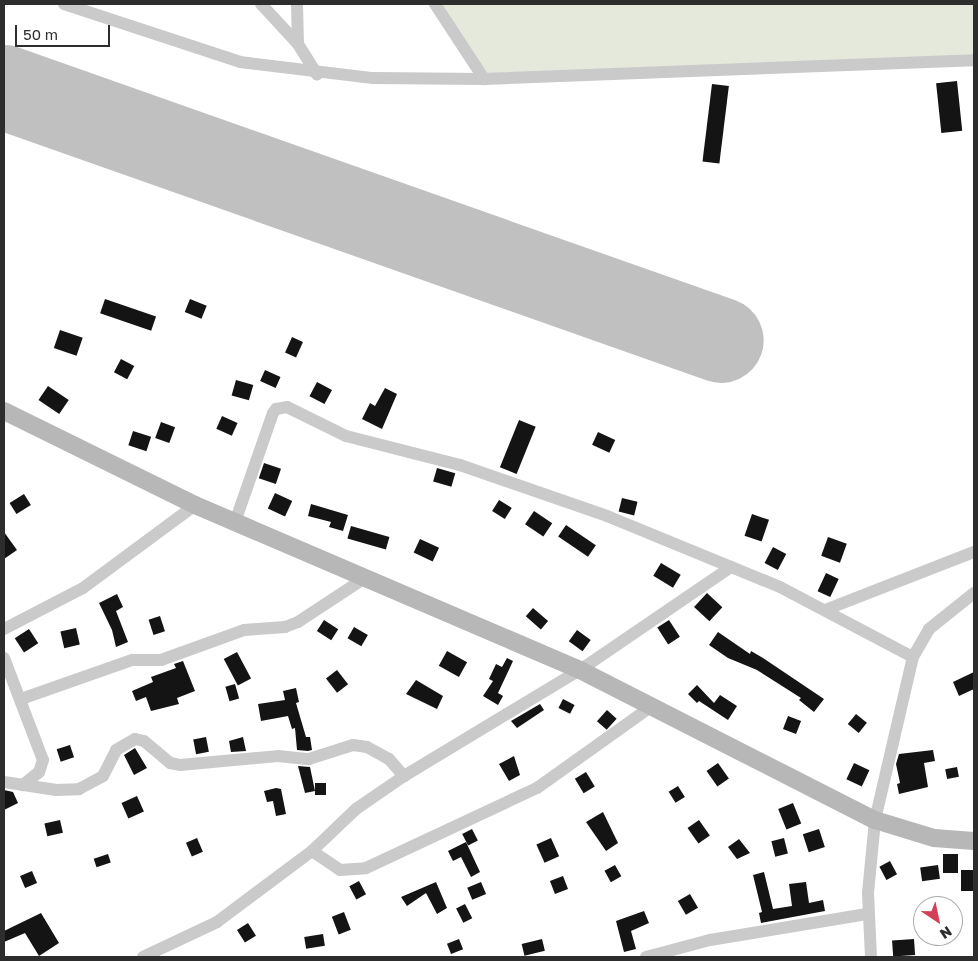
<!DOCTYPE html>
<html>
<head>
<meta charset="utf-8">
<style>
	body { margin:0 }
	#map { position:relative; width:978px; height:961px; overflow:hidden; background:#fff; font-family:"Golos Text",sans-serif }
	div>[style] { position:absolute }
	[style*='--x'] { left:calc(var(--x)*1px); top:calc(var(--y)*1px); width:calc(var(--w)*1px); rotate:calc(var(--a)*1deg) }
	.green>* { inset:0; background:#e4e9dc }
	.runway>* { height:85px; margin:-42.5px; padding:0 42.5px; transform-origin:42.5px; border-radius:42.5px; background:#c0c0c0 }
	.building>* { inset:0; background:#141414; transform-origin:0 0 }
	.street>* { height:12px; margin:-6px; padding:0 6px; transform-origin:6px; border-radius:6px; background:#cacaca }
	.secondary>* { height:18px; margin:-9px; padding:0 9px; transform-origin:9px; border-radius:9px; background:#b7b7b7 }
	span { translate:-50% -50%; white-space:nowrap; text-align:center; line-height:1.15; -webkit-text-stroke:5px #fff; paint-order:stroke }
	.frame { position:absolute; inset:0; border:5px solid #2d2d2d; pointer-events:none }
	.north { position:absolute; left:913px; top:896px; width:50px; height:50px; box-sizing:border-box; background:#fff; border:1px solid #ababab; border-radius:50%; rotate:146deg; font-size:14px; font-weight:700; line-height:20px; text-align:center; color:#2d2d2d }
	.north::after { content:''; display:block; margin:auto; width:18px; height:22px; background:#d34057; clip-path:polygon(50% 0,100% 100%,50% 72%,0 100%) }
	.scale { position:absolute; left:15px; top:25px; width:95px; height:22px; box-sizing:border-box; border:2px solid #2d2d2d; border-top:0; padding-left:6px; font-size:15px; line-height:18px; white-space:nowrap; color:#2d2d2d; -webkit-text-stroke:4px #fff; paint-order:stroke }
</style>
</head>
<body>
<div id="map">
	<div class="green">
		<i style="clip-path:polygon(438px 4px,974px 4px,974px 57px,488px 79px)"></i>
	</div>
	<div class="runway">
		<i style="--x:4;--y:87;--w:760;--a:19.44"></i>
	</div>
	<div class="building">
		<i style="left:957px;top:81px;width:50px;height:21px;rotate:84deg"></i>
		<i style="left:712px;top:84px;width:17px;height:78px;rotate:7deg"></i>
		<i style="left:105px;top:299px;width:54px;height:15px;rotate:19deg"></i>
		<i style="left:190px;top:299px;width:18px;height:14px;rotate:22deg"></i>
		<i style="left:60px;top:330px;width:24px;height:19px;rotate:19deg"></i>
		<i style="left:292px;top:337px;width:12px;height:17px;rotate:24deg"></i>
		<i style="left:121px;top:359px;width:15px;height:15px;rotate:28deg"></i>
		<i style="left:265px;top:370px;width:17px;height:12px;rotate:24deg"></i>
		<i style="left:236px;top:380px;width:18px;height:16px;rotate:16deg"></i>
		<i style="left:317px;top:382px;width:17px;height:16px;rotate:28deg"></i>
		<i style="left:48px;top:386px;width:25px;height:17px;rotate:34deg"></i>
		<i style="clip-path:polygon(385px 388px,397px 394px,382px 429px,362px 419px,370px 403px,375px 406px)"></i>
		<i style="left:222px;top:416px;width:17px;height:14px;rotate:24deg"></i>
		<i style="left:519px;top:420px;width:18px;height:51px;rotate:22deg"></i>
		<i style="left:161px;top:422px;width:15px;height:17px;rotate:20deg"></i>
		<i style="left:133px;top:431px;width:19px;height:15px;rotate:18deg"></i>
		<i style="left:598px;top:432px;width:19px;height:14px;rotate:25deg"></i>
		<i style="left:264px;top:463px;width:18px;height:16px;rotate:19deg"></i>
		<i style="left:437px;top:468px;width:19px;height:14px;rotate:16deg"></i>
		<i style="left:275px;top:493px;width:19px;height:17px;rotate:25deg"></i>
		<i style="left:24px;top:494px;width:13px;height:17px;rotate:58deg"></i>
		<i style="left:622px;top:498px;width:16px;height:14px;rotate:14deg"></i>
		<i style="left:499px;top:500px;width:15px;height:13px;rotate:32deg"></i>
		<i style="clip-path:polygon(311px 504px,348px 515px,343px 531px,329px 527px,331px 522px,308px 516px)"></i>
		<i style="left:534px;top:511px;width:22px;height:16px;rotate:34deg"></i>
		<i style="left:752px;top:514px;width:18px;height:23px;rotate:19deg"></i>
		<i style="left:566px;top:525px;width:36px;height:14px;rotate:34deg"></i>
		<i style="left:351px;top:526px;width:40px;height:13px;rotate:16deg"></i>
		<i style="clip-path:polygon(4px 532px,17px 550px,4px 559px)"></i>
		<i style="left:828px;top:537px;width:20px;height:20px;rotate:20deg"></i>
		<i style="left:420px;top:539px;width:21px;height:15px;rotate:25deg"></i>
		<i style="left:773px;top:547px;width:15px;height:18px;rotate:28deg"></i>
		<i style="left:661px;top:563px;width:23px;height:15px;rotate:31deg"></i>
		<i style="left:826px;top:573px;width:14px;height:20px;rotate:25deg"></i>
		<i style="left:707px;top:593px;width:21px;height:19px;rotate:43deg"></i>
		<i style="clip-path:polygon(117px 594px,123px 607px,116px 611px,128px 642px,116px 647px,112px 630px,99px 603px)"></i>
		<i style="left:533px;top:608px;width:20px;height:11px;rotate:41deg"></i>
		<i style="left:160px;top:616px;width:16px;height:12px;rotate:72deg"></i>
		<i style="left:324px;top:620px;width:17px;height:13px;rotate:33deg"></i>
		<i style="left:669px;top:620px;width:20px;height:14px;rotate:57deg"></i>
		<i style="left:354px;top:627px;width:16px;height:13px;rotate:30deg"></i>
		<i style="left:76px;top:628px;width:17px;height:16px;rotate:77deg"></i>
		<i style="left:29px;top:629px;width:17px;height:17px;rotate:57deg"></i>
		<i style="left:577px;top:630px;width:17px;height:14px;rotate:36deg"></i>
		<i style="clip-path:polygon(718px 632px,750px 654px,751px 651px,763px 658px,824px 699px,814px 712px,799px 700px,801px 698px,757px 670px,728px 658px,709px 645px)"></i>
		<i style="left:447px;top:651px;width:23px;height:17px;rotate:29deg"></i>
		<i style="left:237px;top:652px;width:30px;height:15px;rotate:62deg"></i>
		<i style="clip-path:polygon(507px 658px,513px 661px,498px 693px,503px 696px,498px 705px,483px 696px,493px 681px,489px 679px,496px 664px,502px 667px)"></i>
		<i style="clip-path:polygon(183px 661px,195px 691px,177px 698px,179px 704px,151px 711px,146px 697px,136px 701px,132px 691px,153px 682px,151px 677px,176px 668px,174px 664px)"></i>
		<i style="left:337px;top:670px;width:18px;height:14px;rotate:52deg"></i>
		<i style="clip-path:polygon(974px 672px,974px 689px,959px 696px,953px 682px)"></i>
		<i style="clip-path:polygon(416px 680px,443px 696px,437px 709px,406px 694px)"></i>
		<i style="left:235px;top:684px;width:15px;height:10px;rotate:74deg"></i>
		<i style="clip-path:polygon(697px 685px,714px 703px,720px 695px,737px 706px,728px 720px,699px 701px,697px 703px,688px 694px)"></i>
		<i style="clip-path:polygon(296px 688px,299px 702px,296px 703px,306px 737px,310px 737px,312px 750px,308px 751px,297px 750px,295px 728px,292px 729px,288px 716px,261px 721px,258px 704px,285px 700px,283px 691px)"></i>
		<i style="left:563px;top:699px;width:13px;height:10px;rotate:27deg"></i>
		<i style="clip-path:polygon(540px 704px,544px 710px,517px 728px,511px 721px)"></i>
		<i style="left:607px;top:710px;width:13px;height:15px;rotate:42deg"></i>
		<i style="left:856px;top:714px;width:14px;height:13px;rotate:39deg"></i>
		<i style="left:788px;top:716px;width:14px;height:14px;rotate:21deg"></i>
		<i style="left:206px;top:737px;width:15px;height:13px;rotate:79deg"></i>
		<i style="clip-path:polygon(243px 737px,246px 751px,231px 752px,229px 741px)"></i>
		<i style="left:70px;top:745px;width:13px;height:14px;rotate:72deg"></i>
		<i style="clip-path:polygon(135px 748px,147px 768px,134px 775px,124px 755px)"></i>
		<i style="clip-path:polygon(933px 750px,935px 761px,924px 763px,928px 787px,899px 794px,897px 784px,900px 783px,896px 764px,899px 754px)"></i>
		<i style="clip-path:polygon(514px 756px,520px 775px,509px 781px,499px 764px)"></i>
		<i style="left:718px;top:763px;width:19px;height:14px;rotate:55deg"></i>
		<i style="left:854px;top:763px;width:17px;height:18px;rotate:25deg"></i>
		<i style="clip-path:polygon(298px 766px,310px 767px,315px 791px,305px 793px)"></i>
		<i style="left:957px;top:767px;width:10px;height:12px;rotate:79deg"></i>
		<i style="left:586px;top:772px;width:17px;height:13px;rotate:59deg"></i>
		<i style="left:326px;top:783px;width:12px;height:11px;rotate:90deg"></i>
		<i style="left:678px;top:786px;width:13px;height:11px;rotate:58deg"></i>
		<i style="clip-path:polygon(276px 788px,281px 789px,286px 814px,276px 816px,273px 801px,267px 802px,264px 791px)"></i>
		<i style="clip-path:polygon(4px 790px,13px 792px,18px 803px,4px 810px)"></i>
		<i style="left:137px;top:796px;width:17px;height:17px;rotate:66deg"></i>
		<i style="left:793px;top:803px;width:22px;height:16px;rotate:68deg"></i>
		<i style="clip-path:polygon(603px 812px,618px 843px,606px 851px,586px 822px)"></i>
		<i style="left:60px;top:820px;width:13px;height:16px;rotate:77deg"></i>
		<i style="left:699px;top:820px;width:19px;height:14px;rotate:55deg"></i>
		<i style="left:472px;top:829px;width:13px;height:11px;rotate:63deg"></i>
		<i style="left:819px;top:829px;width:19px;height:17px;rotate:72deg"></i>
		<i style="left:197px;top:838px;width:15px;height:12px;rotate:67deg"></i>
		<i style="left:551px;top:838px;width:20px;height:16px;rotate:66deg"></i>
		<i style="left:784px;top:838px;width:16px;height:13px;rotate:76deg"></i>
		<i style="clip-path:polygon(739px 839px,750px 853px,737px 859px,728px 847px)"></i>
		<i style="clip-path:polygon(466px 842px,480px 872px,471px 877px,461px 857px,453px 861px,448px 851px)"></i>
		<i style="left:108px;top:854px;width:9px;height:15px;rotate:72deg"></i>
		<i style="left:958px;top:854px;width:19px;height:15px;rotate:90deg"></i>
		<i style="left:890px;top:861px;width:15px;height:12px;rotate:62deg"></i>
		<i style="left:615px;top:865px;width:13px;height:12px;rotate:61deg"></i>
		<i style="left:938px;top:865px;width:14px;height:18px;rotate:82deg"></i>
		<i style="left:961px;top:870px;width:13px;height:21px"></i>
		<i style="left:32px;top:871px;width:13px;height:13px;rotate:67deg"></i>
		<i style="clip-path:polygon(764px 872px,773px 909px,792px 906px,789px 884px,806px 882px,809px 903px,823px 900px,825px 911px,761px 923px,759px 913px,762px 912px,753px 875px)"></i>
		<i style="left:563px;top:876px;width:14px;height:14px;rotate:69deg"></i>
		<i style="left:359px;top:881px;width:15px;height:11px;rotate:62deg"></i>
		<i style="clip-path:polygon(436px 882px,447px 908px,437px 914px,426px 893px,407px 906px,401px 897px)"></i>
		<i style="left:481px;top:882px;width:13px;height:15px;rotate:67deg"></i>
		<i style="left:690px;top:894px;width:16px;height:14px;rotate:60deg"></i>
		<i style="left:465px;top:904px;width:16px;height:10px;rotate:63deg"></i>
		<i style="clip-path:polygon(644px 911px,649px 923px,631px 931px,636px 949px,624px 952px,616px 921px)"></i>
		<i style="left:344px;top:912px;width:19px;height:13px;rotate:69deg"></i>
		<i style="clip-path:polygon(41px 913px,59px 943px,39px 956px,25px 933px,4px 942px,4px 931px)"></i>
		<i style="left:248px;top:923px;width:15px;height:13px;rotate:58deg"></i>
		<i style="left:323px;top:934px;width:12px;height:19px;rotate:81deg"></i>
		<i style="left:459px;top:939px;width:11px;height:13px;rotate:68deg"></i>
		<i style="left:542px;top:939px;width:12px;height:21px;rotate:76deg"></i>
		<i style="left:914px;top:939px;width:16px;height:22px;rotate:86deg"></i>
	</div>
	<div class="street">
		<i style="--x:64;--y:4;--w:185;--a:18.2"></i>
		<i style="--x:240;--y:62;--w:134;--a:6.9"></i>
		<i style="--x:373;--y:78;--w:111;--a:0.5"></i>
		<i style="--x:484;--y:79;--w:490;--a:-2.2"></i>
		<i style="--x:261;--y:4;--w:54;--a:47.2"></i>
		<i style="--x:298;--y:44;--w:36;--a:58"></i>
		<i style="--x:297;--y:4;--w:40;--a:88.6"></i>
		<i style="--x:435;--y:4;--w:90;--a:56.8"></i>
		<i style="--x:235;--y:522;--w:115;--a:-70.8"></i>
		<i style="--x:273;--y:413;--w:5;--a:-53"></i>
		<i style="--x:276;--y:409;--w:11;--a:-10"></i>
		<i style="--x:287;--y:407;--w:66;--a:26.2"></i>
		<i style="--x:346;--y:436;--w:118;--a:14.3"></i>
		<i style="--x:460;--y:465;--w:156;--a:19.1"></i>
		<i style="--x:607;--y:516;--w:187;--a:22.3"></i>
		<i style="--x:780;--y:587;--w:150;--a:27.8"></i>
		<i style="--x:825;--y:610;--w:160;--a:-21.3"></i>
		<i style="--x:4;--y:629;--w:89;--a:-27.4"></i>
		<i style="--x:83;--y:588;--w:139;--a:-36.5"></i>
		<i style="--x:4;--y:658;--w:109;--a:69.1"></i>
		<i style="--x:43;--y:760;--w:13;--a:108"></i>
		<i style="--x:39;--y:772;--w:21;--a:141"></i>
		<i style="--x:21;--y:699;--w:118;--a:-19.4"></i>
		<i style="--x:132;--y:660;--w:29;--a:0"></i>
		<i style="--x:161;--y:660;--w:88;--a:-19.9"></i>
		<i style="--x:244;--y:630;--w:41;--a:-4.2"></i>
		<i style="--x:285;--y:627;--w:14;--a:-21"></i>
		<i style="--x:298;--y:622;--w:80;--a:-33.3"></i>
		<i style="--x:4;--y:782;--w:53;--a:8.7"></i>
		<i style="--x:56;--y:790;--w:23;--a:-2"></i>
		<i style="--x:79;--y:789;--w:27;--a:-28"></i>
		<i style="--x:103;--y:776;--w:29;--a:-63"></i>
		<i style="--x:116;--y:750;--w:22;--a:-30"></i>
		<i style="--x:135;--y:739;--w:9;--a:13"></i>
		<i style="--x:144;--y:741;--w:34;--a:40"></i>
		<i style="--x:170;--y:763;--w:10;--a:11"></i>
		<i style="--x:180;--y:765;--w:98;--a:-5.2"></i>
		<i style="--x:278;--y:756;--w:31;--a:6"></i>
		<i style="--x:309;--y:759;--w:46;--a:-17.7"></i>
		<i style="--x:353;--y:745;--w:14;--a:8"></i>
		<i style="--x:367;--y:747;--w:25;--a:29"></i>
		<i style="--x:389;--y:759;--w:23;--a:49"></i>
		<i style="--x:312;--y:851;--w:34;--a:34"></i>
		<i style="--x:340;--y:870;--w:26;--a:-4"></i>
		<i style="--x:366;--y:868;--w:189;--a:-25.1"></i>
		<i style="--x:537;--y:788;--w:141;--a:-35.5"></i>
		<i style="--x:143;--y:957;--w:82;--a:-25.3"></i>
		<i style="--x:217;--y:922;--w:119;--a:-36.8"></i>
		<i style="--x:312;--y:851;--w:61;--a:-43.7"></i>
		<i style="--x:356;--y:809;--w:58;--a:-34.5"></i>
		<i style="--x:404;--y:776;--w:205;--a:-31.1"></i>
		<i style="--x:580;--y:670;--w:183;--a:-34.3"></i>
		<i style="--x:646;--y:957;--w:66;--a:-14.9"></i>
		<i style="--x:710;--y:940;--w:159;--a:-9.4"></i>
		<i style="--x:871;--y:957;--w:64;--a:-92.7"></i>
		<i style="--x:868;--y:893;--w:73;--a:-84.5"></i>
		<i style="--x:875;--y:820;--w:167;--a:-76.9"></i>
		<i style="--x:913;--y:657;--w:32;--a:-60"></i>
		<i style="--x:929;--y:629;--w:58;--a:-38.7"></i>
	</div>
	<div class="secondary">
		<i style="--x:4;--y:411;--w:213;--a:26.2"></i>
		<i style="--x:195;--y:505;--w:419;--a:23.2"></i>
		<i style="--x:580;--y:670;--w:331;--a:27"></i>
		<i style="--x:875;--y:820;--w:62;--a:17"></i>
		<i style="--x:934;--y:838;--w:40;--a:4.3"></i>
	</div>
	<div class="frame"></div>
	<div class="north">N</div>
	<div class="scale">50 m</div>
</div>
</body>
</html>
